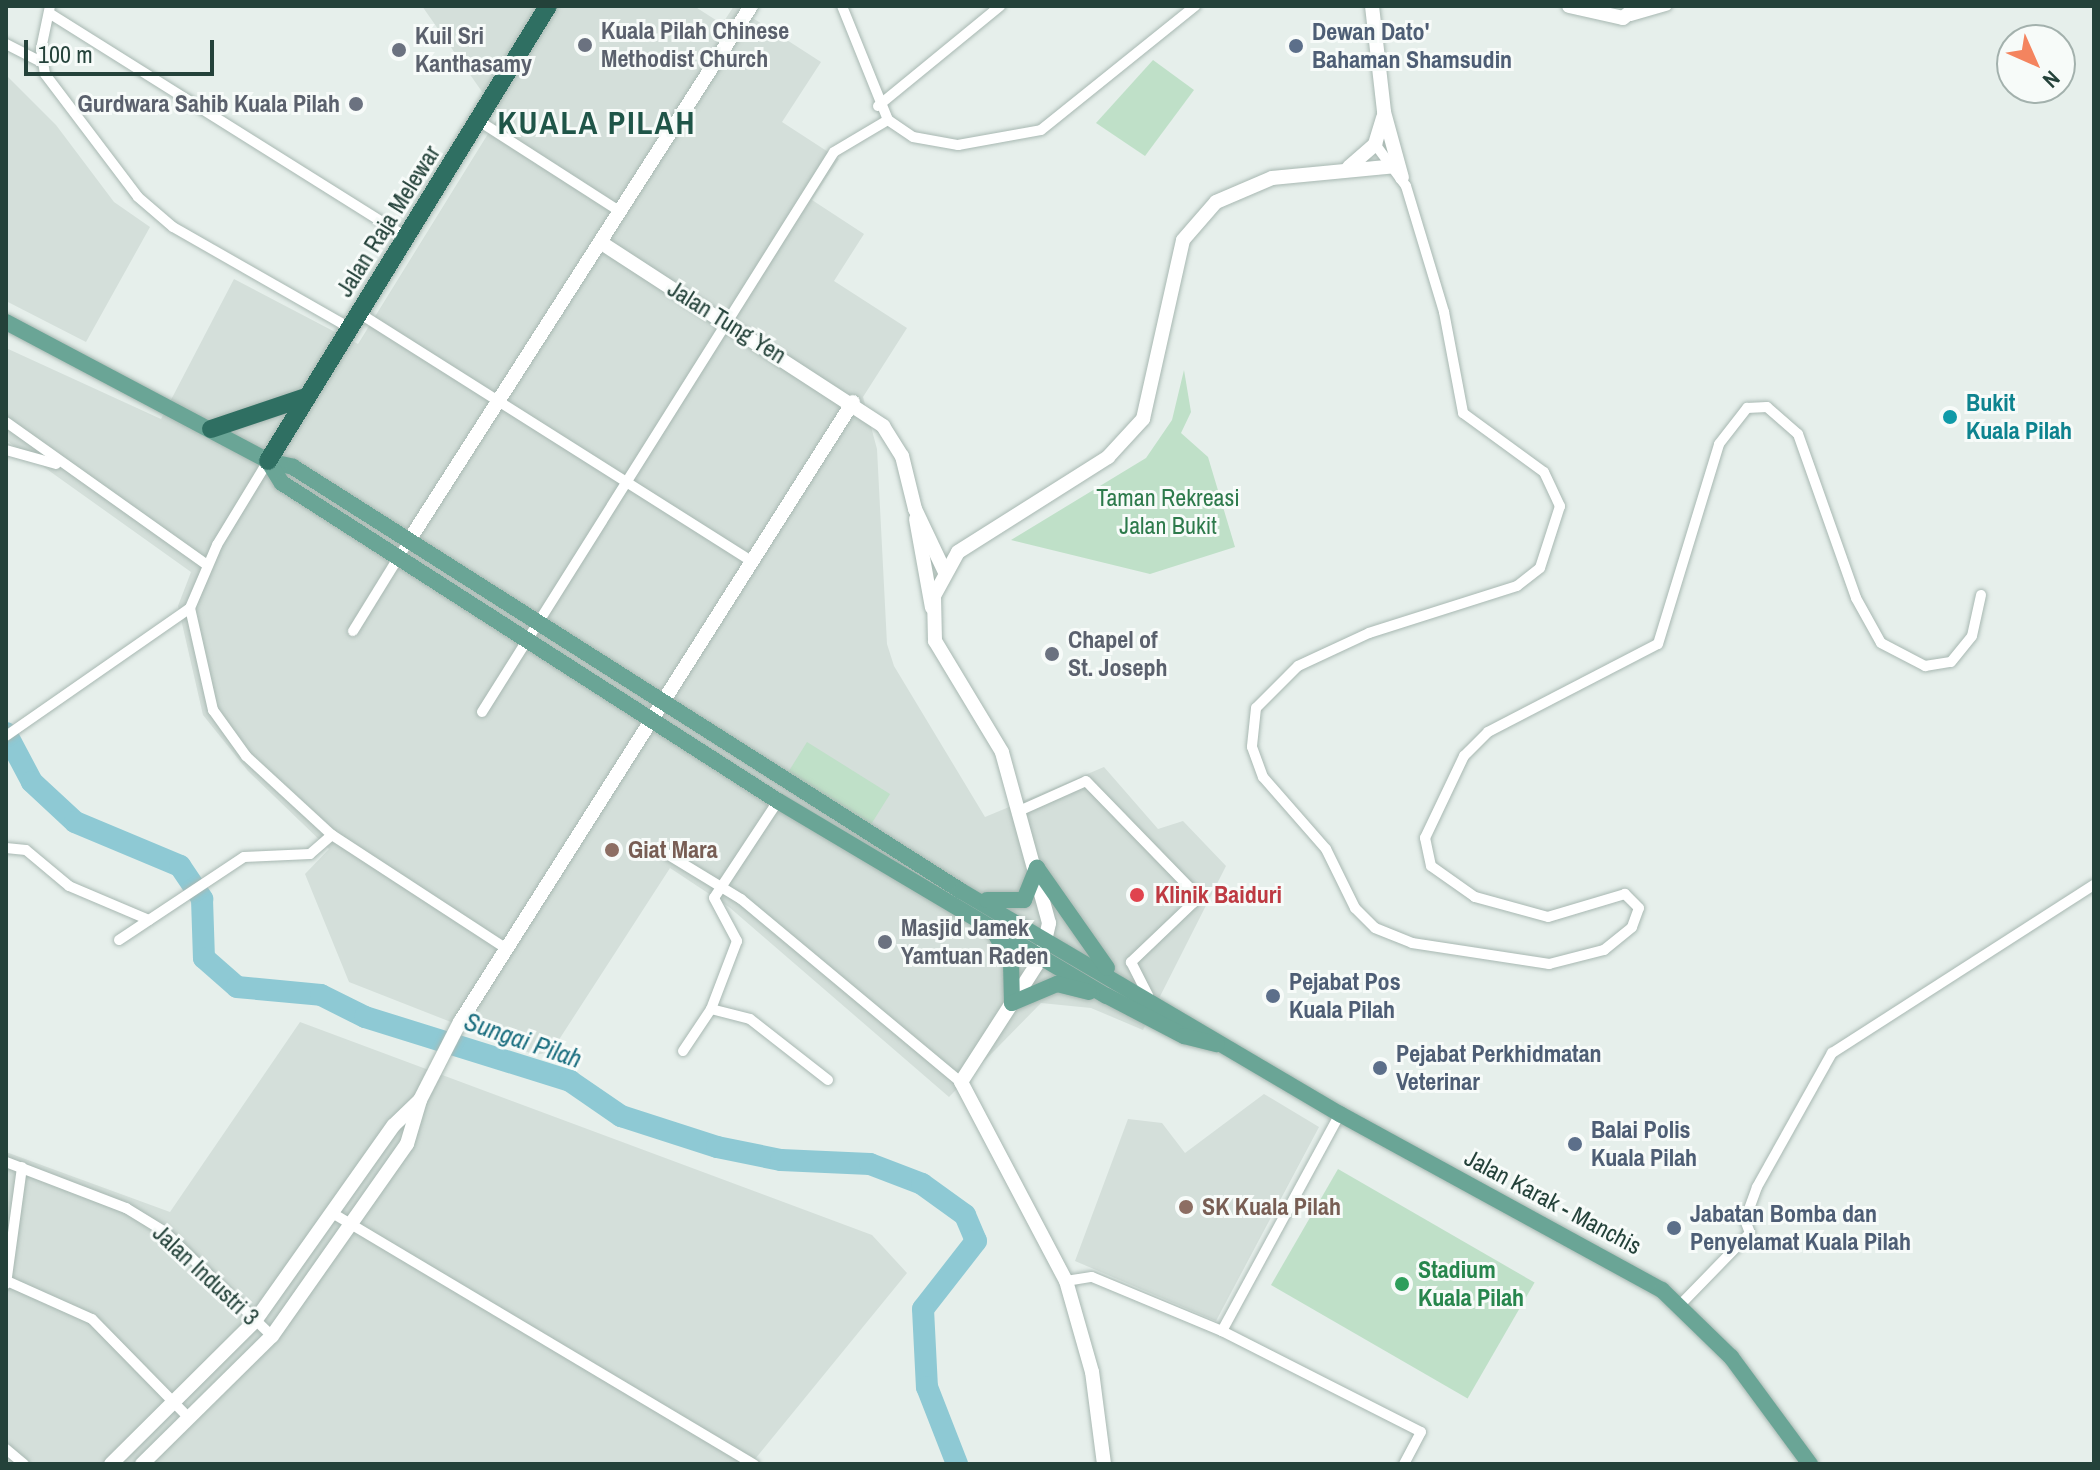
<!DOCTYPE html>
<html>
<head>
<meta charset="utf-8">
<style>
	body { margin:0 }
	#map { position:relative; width:2100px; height:1470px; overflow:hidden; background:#e6efeb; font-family:"Archivo Narrow",sans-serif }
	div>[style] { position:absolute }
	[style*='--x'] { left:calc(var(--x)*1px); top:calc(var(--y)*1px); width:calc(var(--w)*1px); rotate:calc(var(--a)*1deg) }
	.built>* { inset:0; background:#d4dfda }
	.green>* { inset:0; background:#bfe0c8; transform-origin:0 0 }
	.river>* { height:22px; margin:-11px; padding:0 11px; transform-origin:11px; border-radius:11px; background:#8ec9d4 }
	.roads { filter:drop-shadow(0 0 2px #a8b8b2) drop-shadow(0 0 2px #a8b8b2) }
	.street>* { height:10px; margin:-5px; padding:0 5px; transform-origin:5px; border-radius:5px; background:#fff }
	.secondary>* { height:14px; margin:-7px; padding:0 7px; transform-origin:7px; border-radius:7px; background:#fff }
	.primary>* { height:16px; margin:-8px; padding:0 8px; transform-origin:8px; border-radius:8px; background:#6aa596 }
	.highway>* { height:18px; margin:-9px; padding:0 9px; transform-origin:9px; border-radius:9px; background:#2f6f62 }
	.dots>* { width:22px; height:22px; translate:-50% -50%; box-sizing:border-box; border:4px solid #f7fbf9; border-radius:50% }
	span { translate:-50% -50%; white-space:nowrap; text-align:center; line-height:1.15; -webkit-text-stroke:6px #f7fbf9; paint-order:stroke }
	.worship-label { font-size:24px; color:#5b616d; font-weight:700 }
	.left { translate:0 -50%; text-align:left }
	.right { translate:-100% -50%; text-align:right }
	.service-label { font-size:24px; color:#4e5e75; font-weight:700 }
	.street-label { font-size:24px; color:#24423a }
	.culture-label { font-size:24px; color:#0d838f; font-weight:700 }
	.park-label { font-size:24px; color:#2d7a4b }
	.education-label { font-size:24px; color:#785e54; font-weight:700 }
	.health-label { font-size:24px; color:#be3a42; font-weight:700 }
	.leisure-label { font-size:24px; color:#27864d; font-weight:700 }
	.water-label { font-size:26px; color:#1c6f80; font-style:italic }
	.district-label { font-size:32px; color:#1f5548; font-weight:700; letter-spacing:2px }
	.frame { position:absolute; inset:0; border:8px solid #24423a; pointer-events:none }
	.north { position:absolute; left:1996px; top:24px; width:80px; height:80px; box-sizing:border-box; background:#f7fbf9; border:2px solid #a3b1ad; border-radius:50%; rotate:135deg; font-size:22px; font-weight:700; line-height:32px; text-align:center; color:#24423a }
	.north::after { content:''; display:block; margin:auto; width:28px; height:36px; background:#f4845f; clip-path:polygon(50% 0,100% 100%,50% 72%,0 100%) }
	.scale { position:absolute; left:24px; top:40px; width:190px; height:36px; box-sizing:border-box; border:4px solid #24423a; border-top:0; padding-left:10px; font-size:24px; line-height:28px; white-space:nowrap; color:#24423a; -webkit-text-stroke:6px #f7fbf9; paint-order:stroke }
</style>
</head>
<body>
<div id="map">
	<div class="built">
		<i style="clip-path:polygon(422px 6px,694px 6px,722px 24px,734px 6px,821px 62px,782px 122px,839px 159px,812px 200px,864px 234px,834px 281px,907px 328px,863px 397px,877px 449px,887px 644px,894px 666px,985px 817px,1104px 767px,1158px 829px,1183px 821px,1226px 866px,1143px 1030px,1091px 1008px,1041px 1003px,949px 1097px,729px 907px,670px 868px,551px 1052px,535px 1055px,349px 982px,305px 874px,329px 849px,248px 771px,203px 715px,178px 606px,191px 572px,6px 440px,6px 348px,161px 419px,234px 279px,358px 344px,499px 116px)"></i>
		<i style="clip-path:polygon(6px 75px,56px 125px,114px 202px,150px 227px,86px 342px,6px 301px)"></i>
		<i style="clip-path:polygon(300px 1022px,872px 1235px,907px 1273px,751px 1464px,6px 1464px,6px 1152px,170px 1212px)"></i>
		<i style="clip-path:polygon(1264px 1094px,1319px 1127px,1216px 1321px,1075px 1261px,1128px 1119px,1162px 1123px,1185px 1153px)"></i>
	</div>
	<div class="green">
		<i style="clip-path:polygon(1153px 60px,1194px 90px,1145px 156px,1096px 123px)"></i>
		<i style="clip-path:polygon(1184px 370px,1191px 412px,1181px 433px,1208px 457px,1235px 547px,1150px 574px,1011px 540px,1146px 458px,1172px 420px)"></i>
		<i style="left:807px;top:742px;width:98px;height:37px;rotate:32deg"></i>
		<i style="left:1338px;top:1169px;width:227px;height:134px;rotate:30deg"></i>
	</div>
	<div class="river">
		<i style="--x:6;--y:733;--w:55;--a:62"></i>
		<i style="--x:32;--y:782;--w:59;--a:42.9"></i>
		<i style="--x:75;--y:822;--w:114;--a:22.7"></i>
		<i style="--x:180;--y:866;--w:40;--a:56"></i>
		<i style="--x:202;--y:899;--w:59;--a:88.1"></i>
		<i style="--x:204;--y:958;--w:44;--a:41.3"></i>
		<i style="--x:237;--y:987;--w:84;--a:5.4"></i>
		<i style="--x:321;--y:995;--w:49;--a:26.6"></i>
		<i style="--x:365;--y:1017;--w:215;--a:17.3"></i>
		<i style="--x:570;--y:1081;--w:62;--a:34.5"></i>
		<i style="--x:621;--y:1116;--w:101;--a:17.9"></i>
		<i style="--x:717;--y:1147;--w:65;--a:11.5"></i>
		<i style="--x:781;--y:1160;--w:89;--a:2.6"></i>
		<i style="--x:870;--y:1164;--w:56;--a:21"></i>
		<i style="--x:922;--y:1184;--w:53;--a:35.8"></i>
		<i style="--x:965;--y:1215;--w:28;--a:67"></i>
		<i style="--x:976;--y:1241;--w:86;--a:127.9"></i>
		<i style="--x:923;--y:1309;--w:78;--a:87.1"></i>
		<i style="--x:927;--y:1387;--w:83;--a:68.7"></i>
	</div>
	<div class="roads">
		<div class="street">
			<i style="--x:50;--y:6;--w:44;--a:101.8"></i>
			<i style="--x:41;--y:49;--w:25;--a:81"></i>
			<i style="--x:45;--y:74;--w:154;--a:52.9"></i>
			<i style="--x:138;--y:197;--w:46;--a:40.6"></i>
			<i style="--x:173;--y:227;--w:204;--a:29.7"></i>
			<i style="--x:842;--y:6;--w:123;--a:68"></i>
			<i style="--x:888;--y:120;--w:30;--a:34"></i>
			<i style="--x:913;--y:137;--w:46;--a:10.1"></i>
			<i style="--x:958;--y:145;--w:84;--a:-10.2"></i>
			<i style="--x:1041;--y:130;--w:198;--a:-38.8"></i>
			<i style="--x:49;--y:13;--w:421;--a:32.1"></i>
			<i style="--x:1631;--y:16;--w:37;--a:-16"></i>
			<i style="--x:6;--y:44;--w:39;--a:27"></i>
			<i style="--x:878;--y:106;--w:158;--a:-39.3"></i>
			<i style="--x:479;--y:121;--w:166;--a:32.7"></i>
			<i style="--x:1375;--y:144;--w:52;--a:53.6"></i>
			<i style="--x:1406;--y:186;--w:132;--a:73.2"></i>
			<i style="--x:1444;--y:312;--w:103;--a:79.3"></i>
			<i style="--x:1463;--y:413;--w:100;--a:36.1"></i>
			<i style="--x:1544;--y:472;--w:38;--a:65"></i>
			<i style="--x:1560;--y:506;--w:65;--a:107.9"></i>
			<i style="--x:1540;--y:568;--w:29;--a:142"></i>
			<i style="--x:1517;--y:586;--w:155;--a:162.4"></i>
			<i style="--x:1369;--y:633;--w:78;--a:155.1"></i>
			<i style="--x:1298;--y:666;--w:59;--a:135"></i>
			<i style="--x:1256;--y:708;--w:39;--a:96"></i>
			<i style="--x:1252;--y:747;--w:32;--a:70"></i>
			<i style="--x:1263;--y:777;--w:96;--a:48.8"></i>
			<i style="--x:1326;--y:849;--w:66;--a:63.8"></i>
			<i style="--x:1355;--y:908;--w:28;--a:45"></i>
			<i style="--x:1375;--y:928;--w:40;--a:22"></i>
			<i style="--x:1412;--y:943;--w:139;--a:8.7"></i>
			<i style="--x:1549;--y:964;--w:57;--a:-14.3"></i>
			<i style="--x:1604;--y:950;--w:36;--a:-39"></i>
			<i style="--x:1632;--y:927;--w:20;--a:-70"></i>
			<i style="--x:1639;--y:908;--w:20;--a:-135"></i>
			<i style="--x:1625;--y:894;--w:80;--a:163.4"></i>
			<i style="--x:1548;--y:917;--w:76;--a:-164.7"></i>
			<i style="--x:1475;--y:897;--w:54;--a:-144.8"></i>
			<i style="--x:1431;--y:866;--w:29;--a:-102"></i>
			<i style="--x:1425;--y:838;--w:91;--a:-64.6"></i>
			<i style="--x:1464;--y:756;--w:34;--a:-45"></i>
			<i style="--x:1488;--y:732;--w:191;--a:-27.4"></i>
			<i style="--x:1658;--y:644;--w:209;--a:-73"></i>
			<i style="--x:1719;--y:444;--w:46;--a:-52.1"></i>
			<i style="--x:1747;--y:408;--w:20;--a:-3"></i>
			<i style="--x:1767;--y:407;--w:41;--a:41.1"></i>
			<i style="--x:1798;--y:434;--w:174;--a:70.5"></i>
			<i style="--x:1856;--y:598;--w:51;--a:60.9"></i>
			<i style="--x:1881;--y:643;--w:50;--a:27.6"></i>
			<i style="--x:1925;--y:666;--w:26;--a:-9"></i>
			<i style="--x:1951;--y:662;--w:33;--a:-51"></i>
			<i style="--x:1972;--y:636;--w:42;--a:-77.6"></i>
			<i style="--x:359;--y:313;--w:465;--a:32.3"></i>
			<i style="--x:6;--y:422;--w:247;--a:35.4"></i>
			<i style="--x:6;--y:450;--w:52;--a:15.6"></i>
			<i style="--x:268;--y:461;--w:98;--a:121.3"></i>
			<i style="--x:217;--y:545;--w:69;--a:113.2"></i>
			<i style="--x:190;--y:608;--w:105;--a:77.3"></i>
			<i style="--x:213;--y:710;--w:57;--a:54.3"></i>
			<i style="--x:246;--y:756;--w:117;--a:42.6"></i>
			<i style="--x:332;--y:835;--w:209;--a:33.1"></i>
			<i style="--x:353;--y:631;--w:105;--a:-58.3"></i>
			<i style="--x:482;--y:712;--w:661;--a:-57.85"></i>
			<i style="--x:834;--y:152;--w:63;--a:-30.7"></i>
			<i style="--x:6;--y:736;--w:224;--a:-34.8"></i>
			<i style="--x:778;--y:801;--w:116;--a:123.4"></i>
			<i style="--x:714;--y:898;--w:49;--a:61.9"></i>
			<i style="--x:737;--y:941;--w:73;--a:110.9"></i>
			<i style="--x:711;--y:1009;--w:40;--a:14.4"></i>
			<i style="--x:750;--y:1019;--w:99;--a:38"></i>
			<i style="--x:1019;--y:811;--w:73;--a:-24.1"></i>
			<i style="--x:1086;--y:781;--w:155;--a:45.8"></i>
			<i style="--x:1194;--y:892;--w:11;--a:95"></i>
			<i style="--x:1193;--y:903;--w:86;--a:136.4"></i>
			<i style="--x:1131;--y:962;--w:38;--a:63"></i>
			<i style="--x:6;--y:848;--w:20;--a:6"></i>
			<i style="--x:26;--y:850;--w:56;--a:39.9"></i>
			<i style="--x:69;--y:886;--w:87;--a:23"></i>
			<i style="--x:667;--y:854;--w:87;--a:31.3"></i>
			<i style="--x:741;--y:899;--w:286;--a:39.8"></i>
			<i style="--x:119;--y:940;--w:150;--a:-33.6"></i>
			<i style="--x:244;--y:857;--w:66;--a:-2.6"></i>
			<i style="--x:310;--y:854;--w:29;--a:-41"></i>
			<i style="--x:683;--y:1051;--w:50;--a:-56.3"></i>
			<i style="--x:6;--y:1162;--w:129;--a:21"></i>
			<i style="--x:126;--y:1208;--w:46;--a:31.6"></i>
			<i style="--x:165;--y:1232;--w:149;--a:44.2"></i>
			<i style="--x:334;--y:1214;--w:489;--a:30.8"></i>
			<i style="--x:7;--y:1281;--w:93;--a:24.1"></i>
			<i style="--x:92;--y:1319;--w:139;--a:45.6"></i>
			<i style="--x:1066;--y:1281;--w:26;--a:-9"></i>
			<i style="--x:1092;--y:1277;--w:141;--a:22.6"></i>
			<i style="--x:1222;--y:1331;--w:223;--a:26.9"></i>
			<i style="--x:1421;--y:1432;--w:36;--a:118"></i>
			<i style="--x:6;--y:1284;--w:118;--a:-82.2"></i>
			<i style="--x:1681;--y:1304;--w:99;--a:-45.8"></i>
			<i style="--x:1750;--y:1233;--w:14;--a:-111"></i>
			<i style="--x:1745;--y:1220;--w:35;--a:-70"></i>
			<i style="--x:1757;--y:1187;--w:154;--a:-60.8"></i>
			<i style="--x:1832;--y:1053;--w:311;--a:-32.7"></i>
			<i style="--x:1222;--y:1331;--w:247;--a:-61.5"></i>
			<i style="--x:6;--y:1449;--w:23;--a:40"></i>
		</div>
		<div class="secondary">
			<i style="--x:1372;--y:6;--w:107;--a:83.5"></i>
			<i style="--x:1384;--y:112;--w:68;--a:74.7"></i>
			<i style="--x:1569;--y:6;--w:55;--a:12.5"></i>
			<i style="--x:1623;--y:18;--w:19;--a:-39"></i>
			<i style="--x:1349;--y:167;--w:35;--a:-41"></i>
			<i style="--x:1375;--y:144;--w:28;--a:-73"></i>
			<i style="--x:600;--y:242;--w:338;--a:33"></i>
			<i style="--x:883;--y:426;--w:36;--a:58"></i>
			<i style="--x:902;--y:456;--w:55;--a:76.2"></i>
			<i style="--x:915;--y:509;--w:68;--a:64.6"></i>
			<i style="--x:916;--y:519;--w:90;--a:79.8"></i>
			<i style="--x:408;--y:542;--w:636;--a:-57.38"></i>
			<i style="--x:111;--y:1464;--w:203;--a:-44.8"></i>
			<i style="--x:255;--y:1321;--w:240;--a:-54.7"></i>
			<i style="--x:394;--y:1125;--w:35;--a:-44"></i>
			<i style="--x:142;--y:1464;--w:182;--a:-44.6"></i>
			<i style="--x:272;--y:1336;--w:235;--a:-54.9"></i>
			<i style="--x:407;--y:1144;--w:46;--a:-73.5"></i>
			<i style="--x:420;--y:1100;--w:88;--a:-62.9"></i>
			<i style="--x:460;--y:1022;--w:734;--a:-57.63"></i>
			<i style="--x:1104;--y:1464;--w:93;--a:-97.4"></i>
			<i style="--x:1092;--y:1372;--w:95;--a:-105.9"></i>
			<i style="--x:1066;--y:1281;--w:225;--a:-117.8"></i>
			<i style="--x:961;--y:1082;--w:148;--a:-57.2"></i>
			<i style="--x:1041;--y:958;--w:36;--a:-77"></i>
			<i style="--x:1049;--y:923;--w:177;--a:-105.4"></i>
			<i style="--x:1002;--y:752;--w:130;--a:-121.1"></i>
			<i style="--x:935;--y:641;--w:45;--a:-91.3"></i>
			<i style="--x:934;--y:596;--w:50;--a:-61.4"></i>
			<i style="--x:958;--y:552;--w:178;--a:-32.3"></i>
			<i style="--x:1108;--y:457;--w:52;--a:-47.4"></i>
			<i style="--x:1143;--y:419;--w:183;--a:-77.4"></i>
			<i style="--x:1183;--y:240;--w:50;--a:-49"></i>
			<i style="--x:1216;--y:202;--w:61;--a:-23.2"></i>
			<i style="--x:1272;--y:178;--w:125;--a:-5.5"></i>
		</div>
		<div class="primary">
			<i style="--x:6;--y:322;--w:297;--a:27.9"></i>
			<i style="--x:268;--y:461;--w:26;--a:13"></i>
			<i style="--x:293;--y:467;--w:791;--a:32.4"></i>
			<i style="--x:961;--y:891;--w:440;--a:30.5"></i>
			<i style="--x:1340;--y:1114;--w:367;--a:28.7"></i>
			<i style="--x:1662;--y:1290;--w:96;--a:44.2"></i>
			<i style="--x:1731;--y:1357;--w:133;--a:53.6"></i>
			<i style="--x:268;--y:461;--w:26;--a:58"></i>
			<i style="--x:282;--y:483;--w:589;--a:32.67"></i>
			<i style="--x:778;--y:801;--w:382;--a:30.7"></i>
			<i style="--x:1107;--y:996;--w:87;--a:27.5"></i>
			<i style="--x:1184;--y:1036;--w:34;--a:14"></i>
			<i style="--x:1037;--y:868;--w:122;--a:55"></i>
			<i style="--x:987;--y:900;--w:37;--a:0"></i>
			<i style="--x:1024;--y:900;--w:35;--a:-68"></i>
			<i style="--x:995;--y:933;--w:33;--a:61"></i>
			<i style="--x:1011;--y:962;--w:41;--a:88.6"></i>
			<i style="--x:1012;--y:1003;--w:49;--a:-22.9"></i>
			<i style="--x:1057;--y:984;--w:33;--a:14"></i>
		</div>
		<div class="highway">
			<i style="--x:211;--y:429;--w:100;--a:-18.6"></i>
			<i style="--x:268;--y:461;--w:534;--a:-58.39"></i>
		</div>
	</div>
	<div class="dots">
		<i style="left:585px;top:45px;background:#6b7280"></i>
		<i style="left:1296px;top:46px;background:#5c6f8a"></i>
		<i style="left:399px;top:50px;background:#6b7280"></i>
		<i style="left:356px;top:104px;background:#6b7280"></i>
		<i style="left:1950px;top:417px;background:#0f9aa8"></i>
		<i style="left:1052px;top:654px;background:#6b7280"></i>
		<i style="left:612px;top:850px;background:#8d6e63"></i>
		<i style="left:1137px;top:895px;background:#e0444e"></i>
		<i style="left:885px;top:942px;background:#6b7280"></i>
		<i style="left:1273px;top:996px;background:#5c6f8a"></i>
		<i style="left:1380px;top:1068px;background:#5c6f8a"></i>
		<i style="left:1575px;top:1144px;background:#5c6f8a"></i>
		<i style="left:1186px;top:1207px;background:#8d6e63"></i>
		<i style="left:1674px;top:1228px;background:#5c6f8a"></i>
		<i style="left:1402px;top:1284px;background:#2e9e5b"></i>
	</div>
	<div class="worship-label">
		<span class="left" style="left:601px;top:45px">Kuala Pilah Chinese<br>Methodist Church</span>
		<span class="left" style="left:415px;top:50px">Kuil Sri<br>Kanthasamy</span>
		<span class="right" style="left:340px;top:104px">Gurdwara Sahib Kuala Pilah</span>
		<span class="left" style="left:1068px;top:654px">Chapel of<br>St. Joseph</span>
		<span class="left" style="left:901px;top:942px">Masjid Jamek<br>Yamtuan Raden</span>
	</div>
	<div class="service-label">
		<span class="left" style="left:1312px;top:46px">Dewan Dato'<br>Bahaman Shamsudin</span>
		<span class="left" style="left:1289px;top:996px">Pejabat Pos<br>Kuala Pilah</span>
		<span class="left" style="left:1396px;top:1068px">Pejabat Perkhidmatan<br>Veterinar</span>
		<span class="left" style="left:1591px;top:1144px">Balai Polis<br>Kuala Pilah</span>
		<span class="left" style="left:1690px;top:1228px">Jabatan Bomba dan<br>Penyelamat Kuala Pilah</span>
	</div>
	<div class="street-label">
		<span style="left:388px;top:221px;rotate:-58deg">Jalan Raja Melewar</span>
		<span style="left:727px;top:322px;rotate:32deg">Jalan Tung Yen</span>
		<span style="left:1553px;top:1202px;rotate:28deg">Jalan Karak - Manchis</span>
		<span style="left:206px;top:1275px;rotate:43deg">Jalan Industri 3</span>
	</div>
	<div class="culture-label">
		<span class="left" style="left:1966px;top:417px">Bukit<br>Kuala Pilah</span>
	</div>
	<div class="park-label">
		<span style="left:1168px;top:512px">Taman Rekreasi<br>Jalan Bukit</span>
	</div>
	<div class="education-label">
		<span class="left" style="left:628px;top:850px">Giat Mara</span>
		<span class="left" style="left:1202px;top:1207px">SK Kuala Pilah</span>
	</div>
	<div class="health-label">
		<span class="left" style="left:1155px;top:895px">Klinik Baiduri</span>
	</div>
	<div class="leisure-label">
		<span class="left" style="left:1418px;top:1284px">Stadium<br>Kuala Pilah</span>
	</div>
	<div class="water-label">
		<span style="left:523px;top:1040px;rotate:19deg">Sungai Pilah</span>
	</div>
	<div class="district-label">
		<span style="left:597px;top:123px">KUALA PILAH</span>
	</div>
	<div class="frame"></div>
	<div class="north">N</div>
	<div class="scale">100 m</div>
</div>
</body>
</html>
